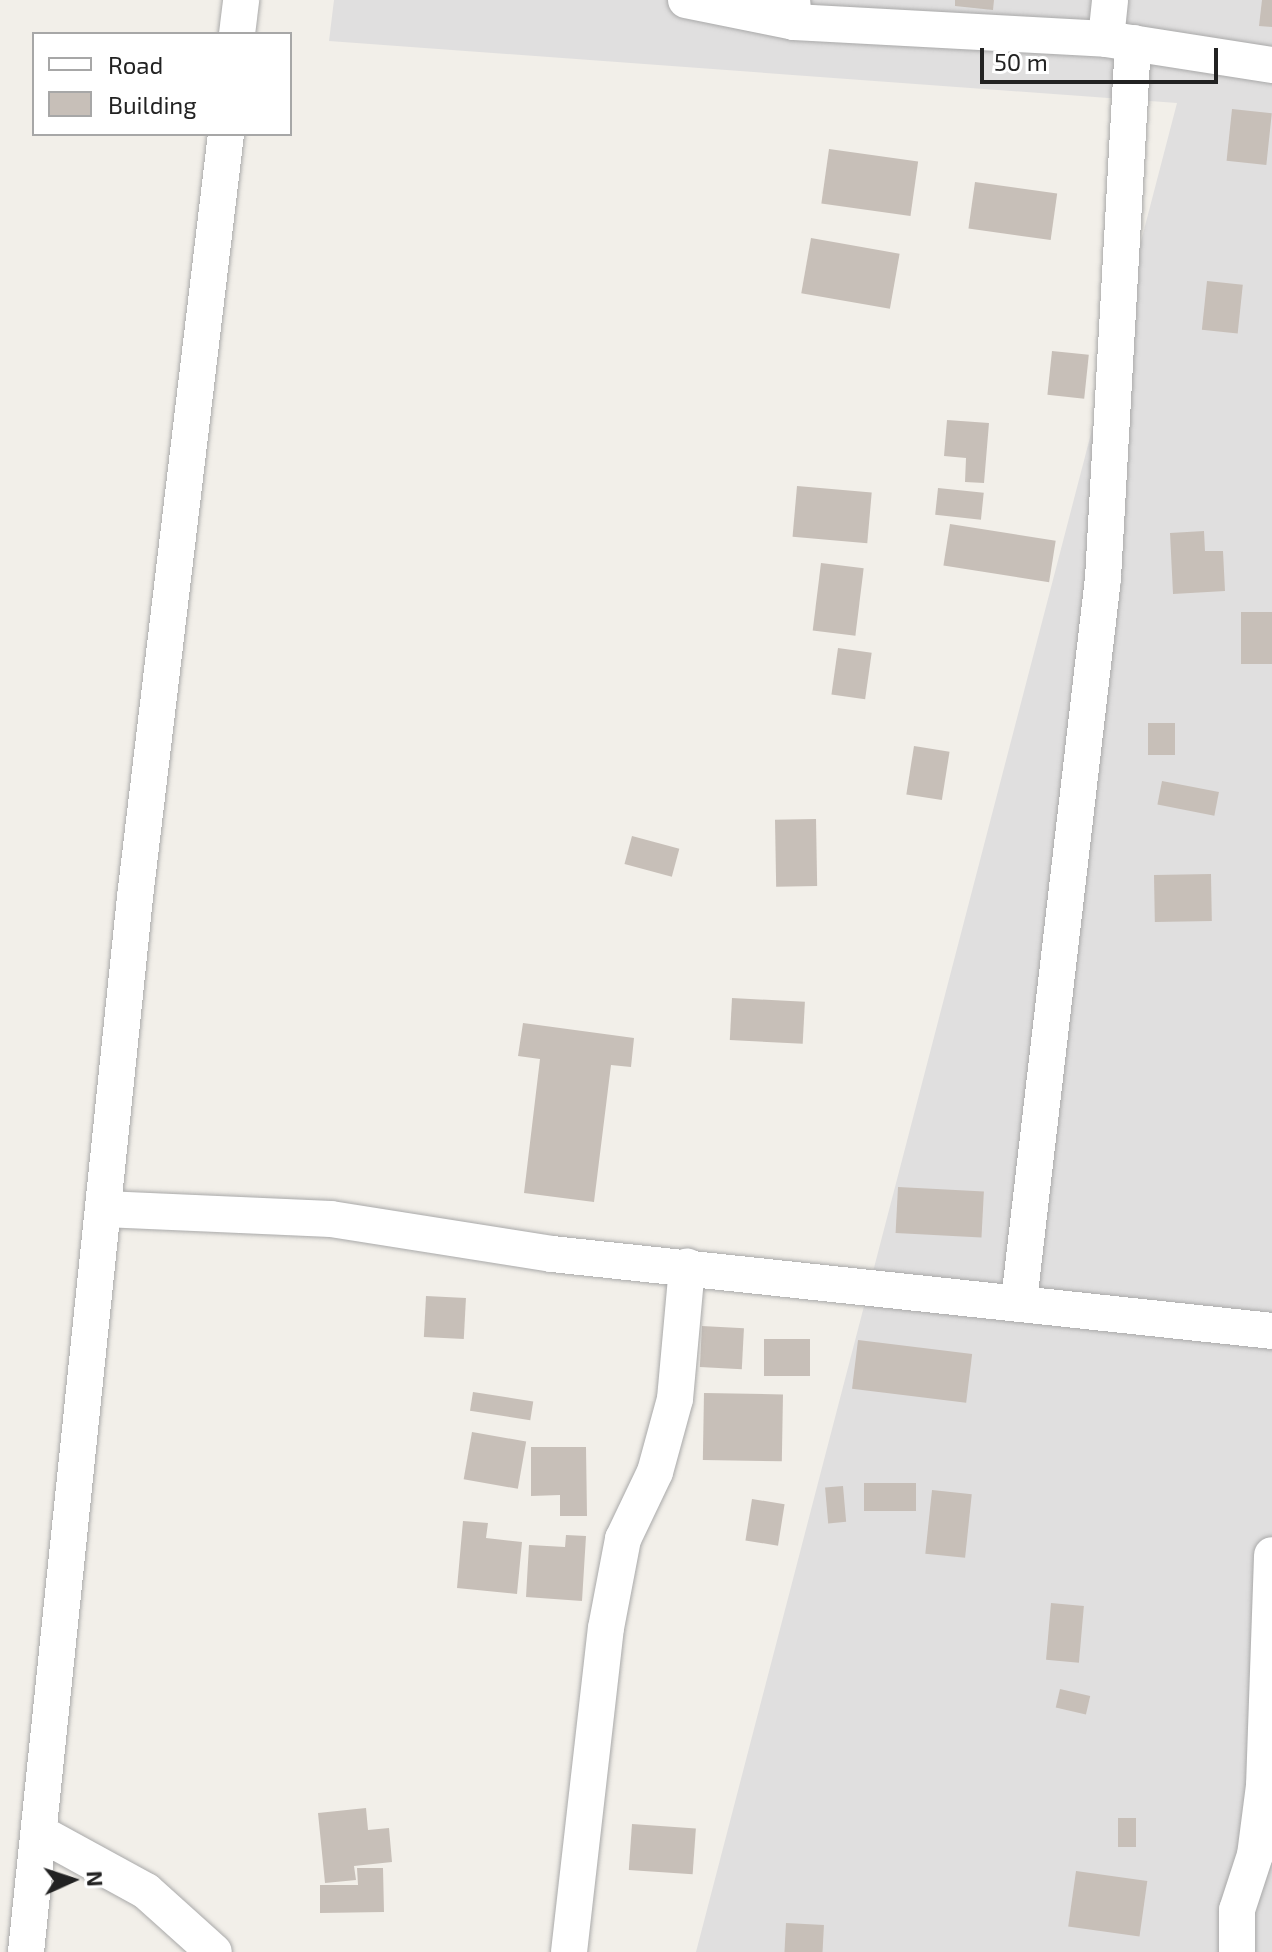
<!DOCTYPE html>
<html>
<head>
<meta charset="utf-8">
<style>
	body { margin:0 }
	#map { position:relative; width:1272px; height:1952px; overflow:hidden; background:#f2efe9; font-family:"Exo 2",sans-serif }
	div>[style] { position:absolute }
	[style*='--x'] { left:calc(var(--x)*1px); top:calc(var(--y)*1px); width:calc(var(--w)*1px); rotate:calc(var(--a)*1deg) }
	.residential>* { inset:0; background:#e0dfdf }
	.building>* { inset:0; background:#c7bfb8; transform-origin:0 0 }
	.roads { filter:drop-shadow(0 0 2px #a9a9a9) drop-shadow(0 0 2px #a9a9a9) }
	.minor>* { height:36px; margin:-18px; padding:0 18px; transform-origin:18px; border-radius:18px; background:#fff }
	span { translate:-50% -50%; white-space:nowrap; text-align:center; line-height:1.15; -webkit-text-stroke:8px #fff; paint-order:stroke }
	.legend { position:absolute; left:32px; top:32px; width:260px; height:104px; box-sizing:border-box; background:#fff; border:2px solid #a7a7a7; margin:0; padding:10px 14px; list-style:none; font-size:24px; color:#222 }
	.legend li { display:flex; align-items:center; gap:16px; height:40px }
	.legend b { width:40px; border:2px solid #a7a7a7 }
	.north { position:absolute; left:32px; top:1840px; width:80px; height:80px; -webkit-text-stroke:6px #fff; paint-order:stroke; rotate:87deg; font-size:22px; font-weight:700; line-height:32px; text-align:center; color:#222 }
	.north::after { content:''; display:block; margin:auto; width:28px; height:36px; background:#222; clip-path:polygon(50% 0,100% 100%,50% 72%,0 100%) }
	.scale { position:absolute; left:980px; top:48px; width:238px; height:36px; box-sizing:border-box; border:4px solid #222; border-top:0; padding-left:10px; font-size:24px; line-height:28px; white-space:nowrap; color:#222; -webkit-text-stroke:6px #fff; paint-order:stroke }
</style>
</head>
<body>
<div id="map">
	<div class="residential">
		<i style="clip-path:polygon(334px 0,1272px 0,1272px 1952px,696px 1952px,1177px 103px,329px 41px)"></i>
	</div>
	<div class="building">
		<i style="clip-path:polygon(955px 0,994px 0,993px 10px,955px 6px)"></i>
		<i style="clip-path:polygon(1262px 0,1272px 0,1272px 27px,1259px 26px)"></i>
		<i style="left:1232px;top:109px;width:40px;height:52px;rotate:6deg"></i>
		<i style="left:829px;top:149px;width:90px;height:55px;rotate:8deg"></i>
		<i style="left:975px;top:182px;width:83px;height:47px;rotate:8deg"></i>
		<i style="left:811px;top:238px;width:90px;height:56px;rotate:10deg"></i>
		<i style="left:1207px;top:281px;width:36px;height:49px;rotate:6deg"></i>
		<i style="left:1052px;top:351px;width:37px;height:44px;rotate:6deg"></i>
		<i style="clip-path:polygon(947px 420px,989px 423px,984px 483px,965px 482px,966px 458px,944px 456px)"></i>
		<i style="left:797px;top:486px;width:75px;height:51px;rotate:5deg"></i>
		<i style="left:938px;top:488px;width:46px;height:27px;rotate:6deg"></i>
		<i style="left:950px;top:524px;width:107px;height:42px;rotate:9deg"></i>
		<i style="clip-path:polygon(1204px 531px,1205px 551px,1223px 551px,1225px 591px,1173px 594px,1170px 533px)"></i>
		<i style="left:821px;top:563px;width:43px;height:68px;rotate:7deg"></i>
		<i style="left:1241px;top:612px;width:31px;height:52px"></i>
		<i style="left:838px;top:648px;width:34px;height:47px;rotate:8deg"></i>
		<i style="left:1148px;top:723px;width:27px;height:32px"></i>
		<i style="left:914px;top:746px;width:36px;height:49px;rotate:9deg"></i>
		<i style="left:1162px;top:781px;width:58px;height:24px;rotate:11deg"></i>
		<i style="left:816px;top:819px;width:67px;height:41px;rotate:89deg"></i>
		<i style="left:632px;top:836px;width:49px;height:29px;rotate:15deg"></i>
		<i style="left:1211px;top:874px;width:47px;height:57px;rotate:89deg"></i>
		<i style="left:732px;top:998px;width:73px;height:42px;rotate:3deg"></i>
		<i style="clip-path:polygon(523px 1023px,634px 1038px,631px 1067px,611px 1065px,594px 1202px,524px 1193px,540px 1059px,518px 1056px)"></i>
		<i style="left:898px;top:1187px;width:86px;height:46px;rotate:3deg"></i>
		<i style="left:426px;top:1296px;width:40px;height:41px;rotate:3deg"></i>
		<i style="left:702px;top:1326px;width:42px;height:41px;rotate:3deg"></i>
		<i style="left:764px;top:1339px;width:46px;height:37px"></i>
		<i style="left:858px;top:1340px;width:115px;height:49px;rotate:7deg"></i>
		<i style="left:473px;top:1392px;width:61px;height:19px;rotate:9deg"></i>
		<i style="left:704px;top:1393px;width:79px;height:67px;rotate:1deg"></i>
		<i style="left:472px;top:1432px;width:55px;height:48px;rotate:10deg"></i>
		<i style="clip-path:polygon(531px 1447px,586px 1447px,587px 1516px,560px 1516px,560px 1495px,531px 1496px)"></i>
		<i style="left:864px;top:1483px;width:52px;height:28px"></i>
		<i style="left:843px;top:1486px;width:36px;height:18px;rotate:85deg"></i>
		<i style="left:932px;top:1490px;width:40px;height:64px;rotate:6deg"></i>
		<i style="left:752px;top:1499px;width:33px;height:42px;rotate:9deg"></i>
		<i style="clip-path:polygon(463px 1521px,488px 1523px,486px 1538px,522px 1542px,517px 1594px,457px 1588px)"></i>
		<i style="clip-path:polygon(566px 1535px,586px 1536px,582px 1601px,526px 1597px,529px 1545px,565px 1547px)"></i>
		<i style="left:1051px;top:1603px;width:33px;height:57px;rotate:5deg"></i>
		<i style="left:1060px;top:1689px;width:31px;height:19px;rotate:13deg"></i>
		<i style="clip-path:polygon(366px 1808px,368px 1830px,389px 1828px,392px 1862px,354px 1866px,356px 1880px,325px 1883px,318px 1813px)"></i>
		<i style="left:1118px;top:1818px;width:18px;height:29px"></i>
		<i style="left:632px;top:1824px;width:64px;height:46px;rotate:4deg"></i>
		<i style="clip-path:polygon(357px 1868px,383px 1868px,384px 1912px,320px 1913px,320px 1885px,358px 1885px)"></i>
		<i style="left:1076px;top:1871px;width:72px;height:56px;rotate:8deg"></i>
		<i style="left:786px;top:1923px;width:38px;height:29px;rotate:3deg"></i>
	</div>
	<div class="roads">
		<div class="minor">
			<i style="--x:686;--y:0;--w:110;--a:11.5"></i>
			<i style="--x:794;--y:22;--w:22;--a:-95"></i>
			<i style="--x:794;--y:22;--w:312;--a:3.1"></i>
			<i style="--x:1106;--y:39;--w:168;--a:8.9"></i>
			<i style="--x:237;--y:34;--w:34;--a:-83"></i>
			<i style="--x:1106;--y:39;--w:39;--a:-84"></i>
			<i style="--x:104;--y:1209;--w:227;--a:2.5"></i>
			<i style="--x:331;--y:1219;--w:224;--a:9"></i>
			<i style="--x:552;--y:1254;--w:724;--a:6.1"></i>
			<i style="--x:1019;--y:1301;--w:728;--a:-83.37"></i>
			<i style="--x:1103;--y:578;--w:536;--a:-86.79"></i>
			<i style="--x:40;--y:1833;--w:121;--a:28.7"></i>
			<i style="--x:146;--y:1891;--w:91;--a:41.9"></i>
			<i style="--x:26;--y:1952;--w:1061;--a:-84.1"></i>
			<i style="--x:135;--y:897;--w:768;--a:-83.2"></i>
			<i style="--x:569;--y:1952;--w:326;--a:-83.5"></i>
			<i style="--x:606;--y:1628;--w:91;--a:-79.2"></i>
			<i style="--x:623;--y:1539;--w:74;--a:-64.5"></i>
			<i style="--x:655;--y:1472;--w:76;--a:-74.7"></i>
			<i style="--x:675;--y:1399;--w:133;--a:-84.8"></i>
			<i style="--x:1237;--y:1952;--w:42;--a:-90"></i>
			<i style="--x:1237;--y:1910;--w:58;--a:-71.9"></i>
			<i style="--x:1255;--y:1855;--w:70;--a:-82.6"></i>
			<i style="--x:1264;--y:1786;--w:231;--a:-88"></i>
		</div>
	</div>
	<ul class="legend">
	<li><b style="height:10px;background:#fff"></b>Road</li>
	<li><b style="height:22px;background:#c7bfb8"></b>Building</li>
	</ul>
	<div class="north">N</div>
	<div class="scale">50 m</div>
</div>
</body>
</html>
